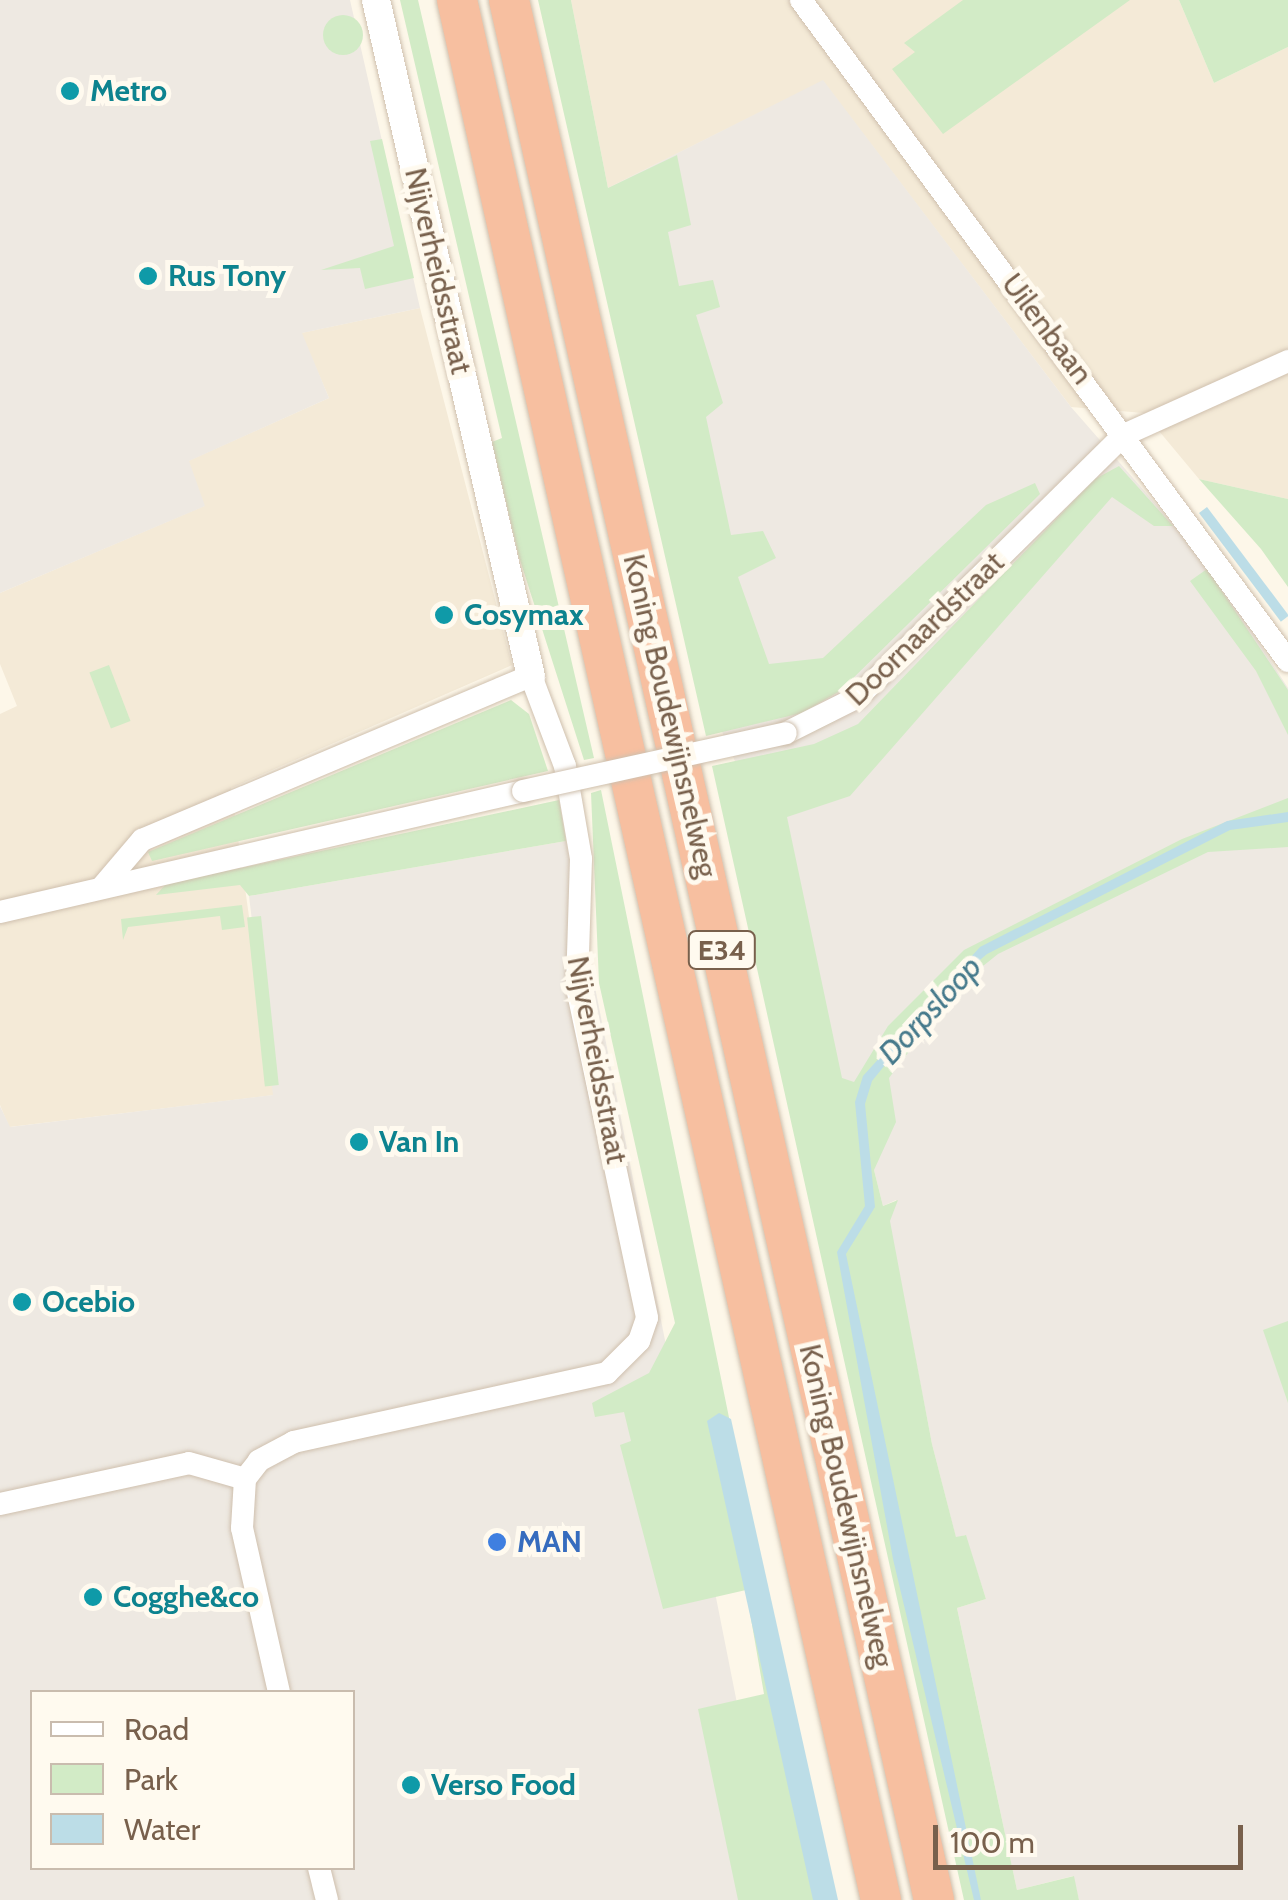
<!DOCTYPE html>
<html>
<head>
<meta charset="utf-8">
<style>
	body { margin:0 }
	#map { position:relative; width:1288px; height:1900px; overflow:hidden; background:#fdf7e9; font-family:Cabin,sans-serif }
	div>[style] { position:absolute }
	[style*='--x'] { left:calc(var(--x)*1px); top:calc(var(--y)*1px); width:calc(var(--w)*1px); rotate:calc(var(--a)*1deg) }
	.residential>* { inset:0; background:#f4ead7 }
	.industrial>* { inset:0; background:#eee9e2 }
	.green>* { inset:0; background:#d2ebc6; transform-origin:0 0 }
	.round { border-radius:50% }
	.water>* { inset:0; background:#bcdde7; transform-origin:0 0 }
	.roads { filter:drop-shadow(0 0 2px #cfc0ae) drop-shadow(0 0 2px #cfc0ae) }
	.minor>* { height:22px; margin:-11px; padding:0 11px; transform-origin:11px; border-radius:11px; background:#fff }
	.tertiary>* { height:28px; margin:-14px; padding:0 14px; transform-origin:14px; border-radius:14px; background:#fff }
	.motorway>* { height:40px; margin:-20px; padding:0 20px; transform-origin:20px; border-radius:20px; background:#f7bfa0 }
	.bridges { filter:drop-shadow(0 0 2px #cfc0ae) drop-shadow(0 0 2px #cfc0ae) }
	.minor-bridge>* { height:22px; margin:-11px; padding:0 11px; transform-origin:11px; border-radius:11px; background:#fff }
	.dots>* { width:28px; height:28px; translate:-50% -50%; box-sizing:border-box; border:5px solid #fffaef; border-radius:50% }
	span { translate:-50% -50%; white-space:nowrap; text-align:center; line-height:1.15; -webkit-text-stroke:10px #fffaef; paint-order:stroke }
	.shield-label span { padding:2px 8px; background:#fffaef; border:2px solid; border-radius:8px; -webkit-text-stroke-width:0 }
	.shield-label { font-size:28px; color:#78604c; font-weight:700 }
	.culture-label { font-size:30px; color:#0d838f; font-weight:700 }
	.left { translate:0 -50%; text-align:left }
	.street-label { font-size:30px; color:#78604c }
	.shop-label { font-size:30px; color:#366cbe; font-weight:700 }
	.water-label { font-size:32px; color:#45798b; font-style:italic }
	.legend { position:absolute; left:30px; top:1690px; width:325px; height:180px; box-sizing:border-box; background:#fffaef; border:2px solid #c9bcae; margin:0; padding:12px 18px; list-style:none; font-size:30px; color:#78604c }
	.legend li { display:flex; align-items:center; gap:20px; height:50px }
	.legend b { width:50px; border:2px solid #c9bcae }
	.scale { position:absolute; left:933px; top:1825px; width:310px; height:45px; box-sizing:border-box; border:5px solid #78604c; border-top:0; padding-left:12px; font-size:30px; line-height:35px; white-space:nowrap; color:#78604c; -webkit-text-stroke:8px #fffaef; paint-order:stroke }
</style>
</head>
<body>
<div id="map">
	<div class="residential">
		<i style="clip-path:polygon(571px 0,1179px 0,1214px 83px,1288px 47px,1288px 499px,1199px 479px,1144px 413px,1071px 407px,823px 81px,608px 188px)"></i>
		<i style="clip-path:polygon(420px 308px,512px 665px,231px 788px,274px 1095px,9px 1127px,0 1105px,0 714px,17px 706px,0 664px,0 593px,204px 506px,188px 461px,329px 398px,301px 333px)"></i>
	</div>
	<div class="industrial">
		<i style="clip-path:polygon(0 0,350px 0,420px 308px,302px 333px,329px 398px,189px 461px,205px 506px,0 593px)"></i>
		<i style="clip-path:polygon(823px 80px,1071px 407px,1209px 565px,1288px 688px,1288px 1900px,1079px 1900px,1073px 1876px,1017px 1890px,957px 1608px,986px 1599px,965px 1535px,956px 1538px,932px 1444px,889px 1221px,896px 1200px,883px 1206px,874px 1170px,832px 1165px,735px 761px,714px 714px,608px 188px)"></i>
		<i style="clip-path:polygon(evenodd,566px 841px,776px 1900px,0 1900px,0 1106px,10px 1127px,273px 1095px,249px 896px,566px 841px,32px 1692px,352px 1692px,352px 1868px,32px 1868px,32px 1692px)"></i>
	</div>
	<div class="green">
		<i style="clip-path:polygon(400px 0,418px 0,594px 758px,584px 760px,519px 557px,492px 442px,502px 438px)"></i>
		<i style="clip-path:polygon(538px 0,571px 0,608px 188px,677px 155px,691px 225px,668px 232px,679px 286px,713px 280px,720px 307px,696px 315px,723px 403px,706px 417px,731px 535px,763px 531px,776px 558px,738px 577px,769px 664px,823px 658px,986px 505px,1035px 483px,1040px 494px,840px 691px,802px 713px,706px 736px)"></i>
		<i style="clip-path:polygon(963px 0,1130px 0,943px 134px,892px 69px,915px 52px,904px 43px)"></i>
		<i style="clip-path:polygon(1179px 0,1288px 0,1288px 47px,1214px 83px)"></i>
		<i class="round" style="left:323px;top:15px;width:40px;height:40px"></i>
		<i style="clip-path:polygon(382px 139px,414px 278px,365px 289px,360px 268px,321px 270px,394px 246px,370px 141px)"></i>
		<i style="clip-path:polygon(1119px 466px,1173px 526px,1154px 526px,1112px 497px,850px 796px,787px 817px,842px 1078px,854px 1082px,888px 1026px,964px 950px,1182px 839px,1288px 798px,1288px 847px,1208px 852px,998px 954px,958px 986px,889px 1078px,896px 1122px,874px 1170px,883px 1206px,898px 1200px,890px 1221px,932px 1444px,956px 1537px,966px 1535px,986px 1599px,957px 1608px,1017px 1890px,1074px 1876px,1079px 1900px,964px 1900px,712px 766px,814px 744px,858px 724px,1095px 479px)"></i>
		<i style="clip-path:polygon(1199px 479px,1288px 499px,1288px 587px,1261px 549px)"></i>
		<i style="clip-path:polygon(1207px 569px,1288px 690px,1288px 735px,1256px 671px,1190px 581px)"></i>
		<i style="left:109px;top:665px;width:60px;height:21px;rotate:69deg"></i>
		<i style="clip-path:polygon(511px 700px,529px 714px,548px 771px,152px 861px,148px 852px)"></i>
		<i style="clip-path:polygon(601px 790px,734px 1442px,835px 1900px,738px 1900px,698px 1709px,764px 1694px,746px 1590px,663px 1609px,620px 1445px,631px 1441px,624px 1412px,595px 1417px,592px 1403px,649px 1373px,675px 1323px,599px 983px,591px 793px)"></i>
		<i style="clip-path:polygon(559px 800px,566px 841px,249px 896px,240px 885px,156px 895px,166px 884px)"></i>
		<i style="clip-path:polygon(242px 905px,245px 927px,222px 930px,220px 916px,128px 927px,123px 940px,121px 919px)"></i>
		<i style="left:261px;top:916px;width:170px;height:14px;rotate:84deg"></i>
		<i style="clip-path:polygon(1288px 1321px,1288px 1403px,1263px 1330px)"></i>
	</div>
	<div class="water">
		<i style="left:1207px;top:507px;width:136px;height:10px;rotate:53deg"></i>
		<i style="clip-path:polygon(1288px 812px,1288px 822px,1230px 830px,987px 954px,950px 985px,872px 1081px,865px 1104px,875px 1207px,846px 1254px,981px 1900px,974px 1900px,893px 1559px,837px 1252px,865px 1206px,855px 1102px,863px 1076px,980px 947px,1227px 821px)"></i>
		<i style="clip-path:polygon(719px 1413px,731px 1419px,838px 1900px,813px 1900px,707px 1421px)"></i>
	</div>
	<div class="roads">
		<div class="minor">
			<i style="--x:801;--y:0;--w:821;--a:53.62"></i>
			<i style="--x:786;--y:733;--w:80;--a:-26.6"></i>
			<i style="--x:858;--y:697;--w:373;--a:-44.6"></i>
			<i style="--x:1124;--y:435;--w:180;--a:-24.3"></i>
			<i style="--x:102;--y:887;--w:62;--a:-49.6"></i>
			<i style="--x:142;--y:840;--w:422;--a:-22.9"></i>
			<i style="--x:531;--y:676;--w:96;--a:69.3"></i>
			<i style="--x:565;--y:766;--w:94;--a:80.2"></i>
			<i style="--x:581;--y:859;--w:129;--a:91.8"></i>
			<i style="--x:577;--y:988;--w:337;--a:78"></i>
			<i style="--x:647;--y:1318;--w:24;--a:109"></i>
			<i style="--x:639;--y:1341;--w:45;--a:135"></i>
			<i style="--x:607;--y:1373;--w:321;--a:167.6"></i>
			<i style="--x:294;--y:1442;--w:40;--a:152"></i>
			<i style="--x:259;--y:1461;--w:23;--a:128"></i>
			<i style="--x:245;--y:1479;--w:49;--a:93.5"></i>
			<i style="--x:242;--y:1528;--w:168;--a:77.3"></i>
			<i style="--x:0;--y:912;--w:537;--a:-13.03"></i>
			<i style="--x:0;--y:1504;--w:193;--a:-12.2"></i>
			<i style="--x:189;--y:1463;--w:58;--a:15.9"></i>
			<i style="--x:319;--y:1868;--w:33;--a:76"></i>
		</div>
		<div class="tertiary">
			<i style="--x:376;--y:0;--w:694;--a:77.09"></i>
		</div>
		<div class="motorway">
			<i style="--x:457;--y:0;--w:1947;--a:77.42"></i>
			<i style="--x:509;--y:0;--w:1947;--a:77.39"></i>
		</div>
	</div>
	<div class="bridges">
		<div class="minor-bridge">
			<i style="--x:523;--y:791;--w:269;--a:-12.4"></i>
		</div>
	</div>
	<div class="dots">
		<i style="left:70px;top:91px;background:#0f9aa8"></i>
		<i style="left:148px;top:276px;background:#0f9aa8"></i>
		<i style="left:444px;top:615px;background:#0f9aa8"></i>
		<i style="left:359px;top:1142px;background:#0f9aa8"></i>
		<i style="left:22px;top:1302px;background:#0f9aa8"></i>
		<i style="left:497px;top:1542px;background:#3f7fe0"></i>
		<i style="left:93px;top:1597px;background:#0f9aa8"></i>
		<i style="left:411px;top:1785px;background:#0f9aa8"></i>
	</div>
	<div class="shield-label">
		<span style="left:722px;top:950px">E34</span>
	</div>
	<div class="culture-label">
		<span class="left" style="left:90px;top:91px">Metro</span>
		<span class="left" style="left:168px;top:276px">Rus Tony</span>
		<span class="left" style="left:464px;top:615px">Cosymax</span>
		<span class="left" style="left:379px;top:1142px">Van In</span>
		<span class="left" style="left:42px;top:1302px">Ocebio</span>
		<span class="left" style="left:113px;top:1597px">Cogghe&amp;co</span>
		<span class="left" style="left:431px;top:1785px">Verso Food</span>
	</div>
	<div class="street-label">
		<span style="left:438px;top:271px;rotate:77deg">Nijverheidsstraat</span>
		<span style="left:1047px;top:329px;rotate:53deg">Uilenbaan</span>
		<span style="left:925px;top:629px;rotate:-44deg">Doornaardstraat</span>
		<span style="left:670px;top:716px;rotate:77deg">Koning Boudewijnsnelweg</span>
		<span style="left:597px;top:1060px;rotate:79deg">Nijverheidsstraat</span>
		<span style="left:846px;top:1506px;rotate:77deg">Koning Boudewijnsnelweg</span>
	</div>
	<div class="shop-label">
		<span class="left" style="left:517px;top:1542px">MAN</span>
	</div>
	<div class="water-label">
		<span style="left:930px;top:1010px;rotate:-47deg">Dorpsloop</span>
	</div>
	<ul class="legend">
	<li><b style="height:12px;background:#fff"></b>Road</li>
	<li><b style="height:28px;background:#d2ebc6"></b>Park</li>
	<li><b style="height:28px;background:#bcdde7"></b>Water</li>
	</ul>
	<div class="scale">100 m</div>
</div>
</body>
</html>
